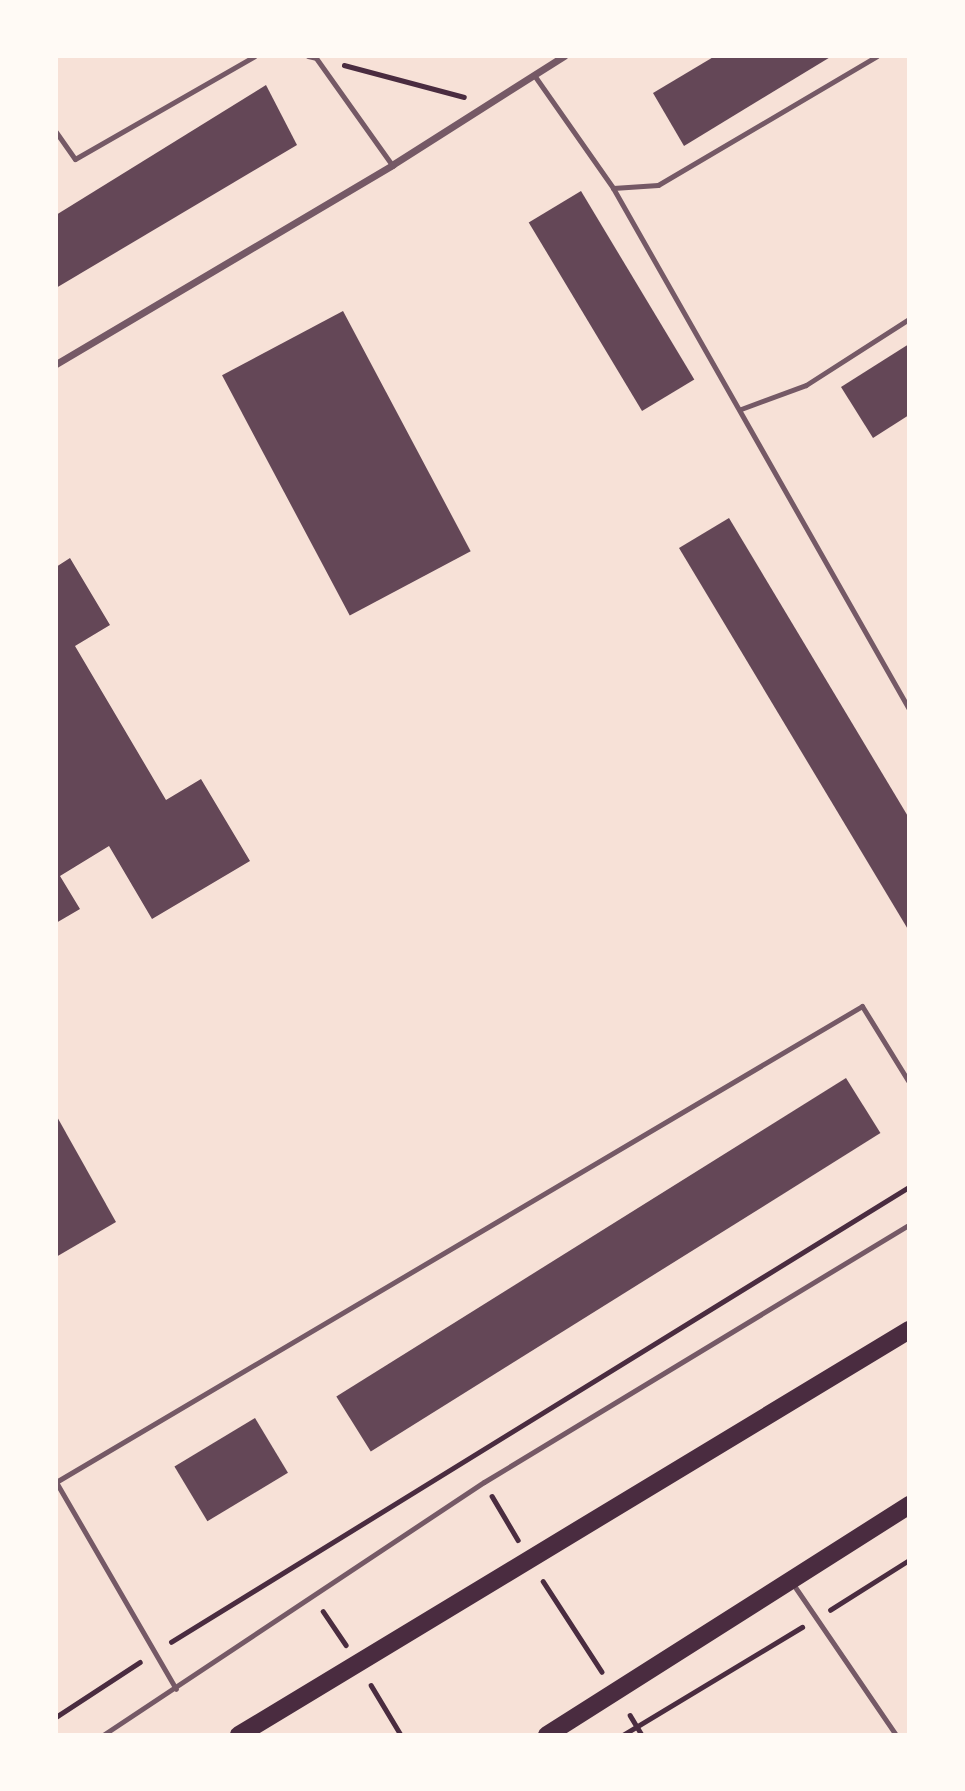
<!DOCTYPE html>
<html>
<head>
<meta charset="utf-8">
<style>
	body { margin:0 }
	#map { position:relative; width:965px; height:1791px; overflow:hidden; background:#f7e1d7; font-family:"Roboto Condensed",sans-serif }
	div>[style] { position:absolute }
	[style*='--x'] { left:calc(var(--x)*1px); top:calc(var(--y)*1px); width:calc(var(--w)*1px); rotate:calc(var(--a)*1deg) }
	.building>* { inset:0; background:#644757; transform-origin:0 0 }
	.path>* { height:4.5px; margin:-2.25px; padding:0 2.25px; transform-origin:2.25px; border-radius:2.25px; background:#4a2c40 }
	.service>* { height:5px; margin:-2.5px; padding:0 2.5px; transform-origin:2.5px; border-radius:2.5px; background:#755966 }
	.minor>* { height:7px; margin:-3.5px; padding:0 3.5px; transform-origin:3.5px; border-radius:3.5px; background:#755966 }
	.primary>* { height:18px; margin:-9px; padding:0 9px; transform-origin:9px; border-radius:9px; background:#4a2c40 }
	span { translate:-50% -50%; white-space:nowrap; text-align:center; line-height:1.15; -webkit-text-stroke:5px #fffaf5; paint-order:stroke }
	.frame { position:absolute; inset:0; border:58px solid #fffaf5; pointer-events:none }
</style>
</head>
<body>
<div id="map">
	<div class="building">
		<i style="clip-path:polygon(715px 56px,832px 56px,684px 146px,653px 93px)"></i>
		<i style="clip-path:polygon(266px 85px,297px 145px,56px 288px,56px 215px)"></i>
		<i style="left:581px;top:191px;width:220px;height:61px;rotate:59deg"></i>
		<i style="left:343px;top:311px;width:272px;height:137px;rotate:62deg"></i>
		<i style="clip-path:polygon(909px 344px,909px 415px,873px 438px,841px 387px)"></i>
		<i style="clip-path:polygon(729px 518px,909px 818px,909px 931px,679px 548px)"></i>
		<i style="clip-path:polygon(70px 558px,110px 625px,75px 646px,166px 800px,201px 779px,250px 861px,152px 919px,109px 846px,60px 876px,80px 909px,56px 923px,56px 567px)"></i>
		<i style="left:846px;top:1078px;width:65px;height:601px;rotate:58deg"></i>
		<i style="clip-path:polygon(56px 1115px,116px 1222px,56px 1257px)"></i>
		<i style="left:255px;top:1418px;width:64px;height:94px;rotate:59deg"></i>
	</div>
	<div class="path">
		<i style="--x:344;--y:65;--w:124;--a:14.9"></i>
		<i style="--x:492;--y:1496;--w:51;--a:59.4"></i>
		<i style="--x:543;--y:1581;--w:108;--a:57"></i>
		<i style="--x:830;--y:1610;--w:93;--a:-32.3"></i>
		<i style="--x:323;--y:1611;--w:41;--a:55.9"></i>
		<i style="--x:171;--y:1642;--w:867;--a:-31.66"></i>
		<i style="--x:371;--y:1685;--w:58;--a:59"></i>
		<i style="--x:630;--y:1715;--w:23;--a:59"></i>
		<i style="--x:56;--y:1717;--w:100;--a:-33.2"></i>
		<i style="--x:623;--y:1735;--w:209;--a:-31.1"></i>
	</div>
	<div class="service">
		<i style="--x:308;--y:56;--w:8;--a:14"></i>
		<i style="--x:316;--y:58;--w:131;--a:54.6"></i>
		<i style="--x:534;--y:75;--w:138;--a:55"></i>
		<i style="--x:613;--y:188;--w:45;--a:-3.8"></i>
		<i style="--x:658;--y:185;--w:254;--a:-30.5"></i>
		<i style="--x:56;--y:132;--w:33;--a:55"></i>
		<i style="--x:75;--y:159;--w:207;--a:-29.8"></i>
		<i style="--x:613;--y:188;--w:599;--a:60.4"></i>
		<i style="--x:741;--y:409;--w:69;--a:-20.3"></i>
		<i style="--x:806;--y:385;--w:122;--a:-32.7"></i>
		<i style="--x:56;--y:1482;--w:936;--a:-30.56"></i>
		<i style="--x:862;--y:1006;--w:89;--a:58.3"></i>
		<i style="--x:56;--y:1482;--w:239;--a:59.9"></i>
		<i style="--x:793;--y:1584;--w:183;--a:55.7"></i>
		<i style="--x:103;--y:1735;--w:457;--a:-33.6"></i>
		<i style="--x:484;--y:1482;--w:497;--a:-31.2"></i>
	</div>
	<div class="minor">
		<i style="--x:56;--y:364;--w:391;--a:-30.6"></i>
		<i style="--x:392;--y:165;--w:204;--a:-32.4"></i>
	</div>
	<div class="primary">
		<i style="--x:239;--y:1735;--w:783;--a:-31.15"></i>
		<i style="--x:547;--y:1735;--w:429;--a:-32.4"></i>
	</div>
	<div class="frame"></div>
</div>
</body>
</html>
